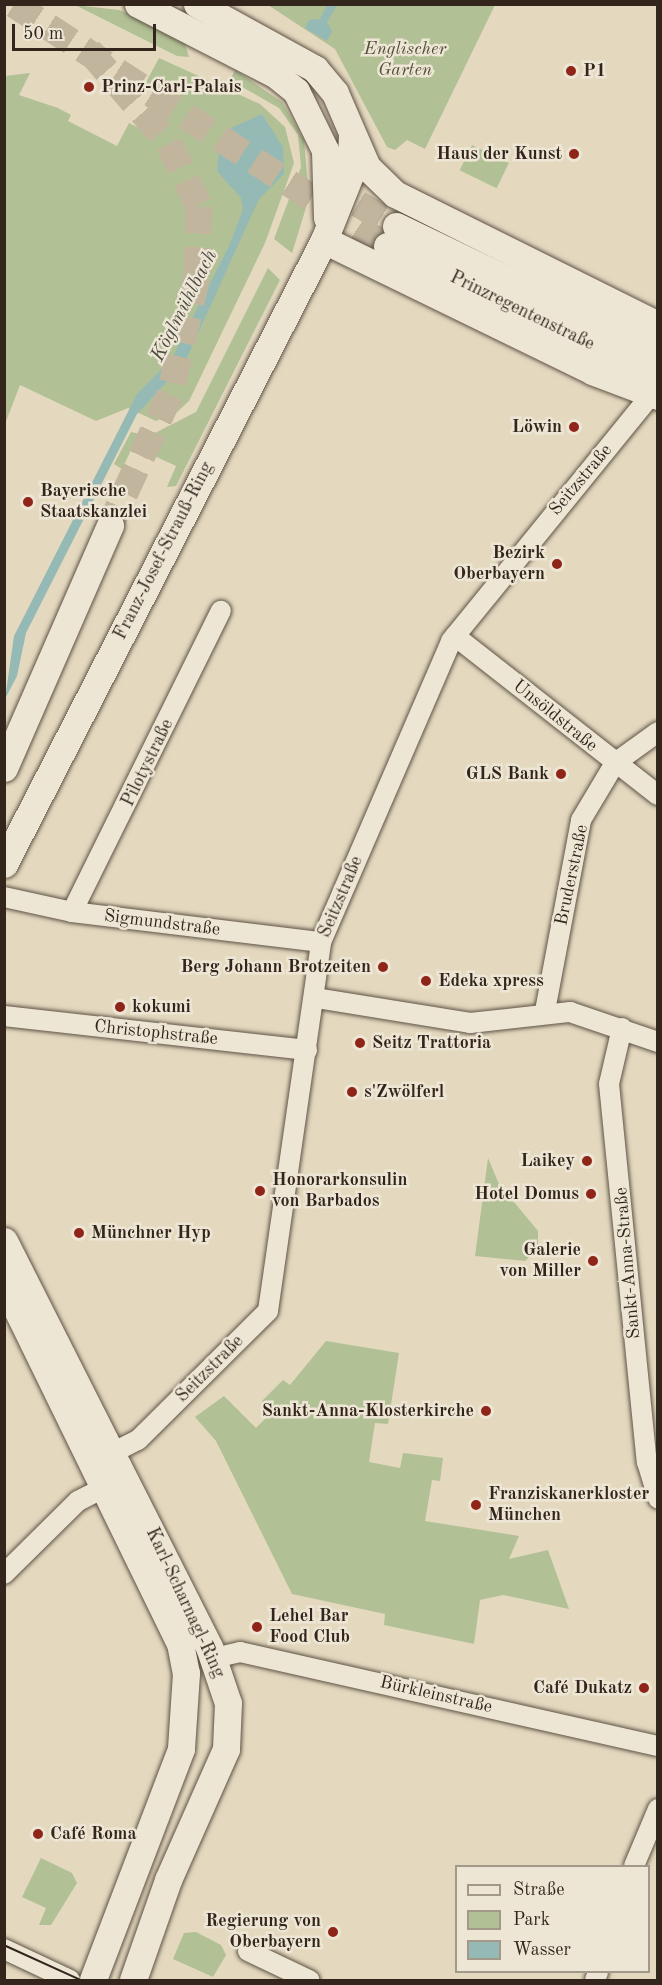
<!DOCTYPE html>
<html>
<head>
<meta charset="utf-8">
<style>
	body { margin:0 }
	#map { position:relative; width:662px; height:1985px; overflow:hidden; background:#e4d9bf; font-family:"Old Standard TT",serif }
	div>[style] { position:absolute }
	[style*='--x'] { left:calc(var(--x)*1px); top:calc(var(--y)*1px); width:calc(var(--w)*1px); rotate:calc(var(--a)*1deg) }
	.green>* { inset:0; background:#b1c095; transform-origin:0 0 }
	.water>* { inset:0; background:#95bab5 }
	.secondary-tunnel>* { height:27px; margin-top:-13.5px; transform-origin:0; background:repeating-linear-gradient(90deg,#c1b59e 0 27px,transparent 0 41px) }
	.roads { filter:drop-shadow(0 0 2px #5f5245) drop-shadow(0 0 2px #5f5245) }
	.street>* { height:20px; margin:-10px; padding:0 10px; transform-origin:10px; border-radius:10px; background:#ede6d5 }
	.secondary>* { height:27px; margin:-13.5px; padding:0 13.5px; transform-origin:13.5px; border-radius:13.5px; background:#ede6d5 }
	.tram>* { height:1.5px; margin:-0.75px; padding:0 0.75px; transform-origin:0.75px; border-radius:0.75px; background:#33251c }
	.dots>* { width:16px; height:16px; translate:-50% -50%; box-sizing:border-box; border:3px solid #ede6d5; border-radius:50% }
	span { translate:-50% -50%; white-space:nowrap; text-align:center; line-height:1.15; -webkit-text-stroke:5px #ede6d5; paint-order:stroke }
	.park-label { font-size:18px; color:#524c3a; font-style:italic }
	.poi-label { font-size:18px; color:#33251c; font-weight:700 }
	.left { translate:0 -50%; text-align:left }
	.right { translate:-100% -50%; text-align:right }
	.street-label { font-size:18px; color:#33251c }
	.water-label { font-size:20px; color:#4c4a42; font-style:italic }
	.frame { position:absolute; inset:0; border:6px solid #33251c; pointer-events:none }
	.legend { position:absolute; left:455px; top:1865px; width:195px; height:108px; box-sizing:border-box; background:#ede6d5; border:2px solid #a3998b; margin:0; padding:8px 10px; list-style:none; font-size:18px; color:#33251c }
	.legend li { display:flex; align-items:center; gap:12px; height:30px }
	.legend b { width:30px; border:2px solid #a3998b }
	.scale { position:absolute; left:12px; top:24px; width:144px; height:27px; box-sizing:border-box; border:3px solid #33251c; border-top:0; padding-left:8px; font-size:18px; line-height:21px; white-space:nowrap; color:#33251c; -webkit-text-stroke:4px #ede6d5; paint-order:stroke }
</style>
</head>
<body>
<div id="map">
	<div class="green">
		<i style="clip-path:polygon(75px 5px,119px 10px,171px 30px,183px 38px,189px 57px,177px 56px)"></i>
		<i style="clip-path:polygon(268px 5px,495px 5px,425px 149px,407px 140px,395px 150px,387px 147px,335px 49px)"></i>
		<i style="clip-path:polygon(159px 58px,260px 104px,285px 127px,294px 163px,265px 243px,189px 401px,177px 412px,156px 421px,128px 408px,96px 421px,20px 385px,5px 424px,5px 76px,30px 73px,19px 95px,58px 108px,71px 115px,68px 121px,117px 146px,129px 123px,139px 128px,158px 91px,145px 84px)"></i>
		<i style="clip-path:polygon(235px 70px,282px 102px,304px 140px,309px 198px,292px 253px,274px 239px,301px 167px,298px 135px,279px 108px,230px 80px)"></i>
		<i style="left:472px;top:145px;width:41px;height:28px;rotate:26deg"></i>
		<i style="clip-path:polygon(268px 268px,280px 280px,176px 486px,167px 487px,176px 466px,133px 446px,122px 469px,114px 464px,131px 432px,149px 436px,196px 412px)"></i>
		<i style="clip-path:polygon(488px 1158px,499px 1184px,538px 1231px,538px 1249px,525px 1261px,475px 1256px)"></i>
		<i style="clip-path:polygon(326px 1341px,399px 1353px,388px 1424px,375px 1423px,369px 1462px,400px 1468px,403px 1453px,443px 1458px,440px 1481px,432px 1480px,425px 1521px,519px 1536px,509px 1559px,548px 1550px,569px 1609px,503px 1595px,480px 1600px,474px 1644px,384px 1625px,385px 1614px,292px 1594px,216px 1441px,195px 1417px,224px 1396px,256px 1428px,272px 1412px,262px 1401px,283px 1380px,290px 1385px)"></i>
		<i style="clip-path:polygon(41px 1858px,72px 1873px,77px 1883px,51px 1925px,39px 1925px,46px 1908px,22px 1897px)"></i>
		<i style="clip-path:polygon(196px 1932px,221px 1945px,226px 1955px,213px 1977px,173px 1959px,184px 1933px)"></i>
	</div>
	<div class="water">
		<i style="clip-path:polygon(327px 5px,337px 5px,327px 22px,332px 31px,327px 41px,305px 28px,309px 20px,320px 19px)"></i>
		<i style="clip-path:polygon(262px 114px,283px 147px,284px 174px,259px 199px,185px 362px,137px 414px,26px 633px,17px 676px,5px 699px,14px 636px,137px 394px,171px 360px,229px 246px,243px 209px,241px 198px,217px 171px,220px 140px,231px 128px)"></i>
	</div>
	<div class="secondary-tunnel">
		<i style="--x:14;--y:4;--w:445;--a:33"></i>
		<i style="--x:89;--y:50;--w:123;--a:49.3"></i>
		<i style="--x:169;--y:143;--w:70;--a:64.5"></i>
		<i style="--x:199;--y:206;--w:70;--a:91.6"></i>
		<i style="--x:197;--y:276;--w:121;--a:102.9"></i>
		<i style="--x:170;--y:394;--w:144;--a:114.6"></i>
		<i style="--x:323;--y:182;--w:85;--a:31.1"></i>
	</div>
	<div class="roads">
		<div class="street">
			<i style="--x:455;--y:636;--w:258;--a:38.1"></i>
			<i style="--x:4;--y:897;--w:70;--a:12.4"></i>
			<i style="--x:72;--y:912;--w:251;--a:6.9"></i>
			<i style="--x:72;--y:912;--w:336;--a:-63.7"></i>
			<i style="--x:316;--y:998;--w:156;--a:9.2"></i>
			<i style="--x:470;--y:1023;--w:101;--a:-6.3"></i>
			<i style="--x:570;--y:1012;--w:93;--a:18.8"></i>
			<i style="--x:545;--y:1011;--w:194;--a:-79.3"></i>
			<i style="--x:581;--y:820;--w:66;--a:-59.2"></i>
			<i style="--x:615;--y:763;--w:53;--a:-35.8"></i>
			<i style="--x:4;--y:1016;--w:305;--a:6.4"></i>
			<i style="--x:622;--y:1028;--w:57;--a:103.1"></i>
			<i style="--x:609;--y:1084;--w:380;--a:84.3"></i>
			<i style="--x:647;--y:1462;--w:38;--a:73"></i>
			<i style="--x:112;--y:1453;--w:29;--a:-27"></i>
			<i style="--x:138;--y:1440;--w:183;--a:-44.8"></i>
			<i style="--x:268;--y:1311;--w:373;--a:-81.8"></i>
			<i style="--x:321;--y:942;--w:328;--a:-66.6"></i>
			<i style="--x:451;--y:641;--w:318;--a:-50.9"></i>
			<i style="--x:4;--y:1574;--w:104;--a:-44.6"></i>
			<i style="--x:78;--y:1501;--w:30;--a:-27"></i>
			<i style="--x:214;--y:1658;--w:27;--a:-13"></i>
			<i style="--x:240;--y:1652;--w:428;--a:12.7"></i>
			<i style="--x:634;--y:1866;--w:62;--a:-67.2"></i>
			<i style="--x:4;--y:1949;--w:73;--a:25.2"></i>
			<i style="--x:248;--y:1951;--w:68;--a:25.4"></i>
			<i style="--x:595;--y:1980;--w:9;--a:-69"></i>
		</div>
		<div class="secondary">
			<i style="--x:138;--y:4;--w:154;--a:27.1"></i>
			<i style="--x:275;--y:74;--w:27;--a:39"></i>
			<i style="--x:296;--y:91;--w:66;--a:63.8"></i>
			<i style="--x:325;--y:150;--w:68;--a:88.3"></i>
			<i style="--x:197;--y:4;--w:135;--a:28.8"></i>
			<i style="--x:315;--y:69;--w:31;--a:50"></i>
			<i style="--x:335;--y:93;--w:81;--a:66.6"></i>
			<i style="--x:367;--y:167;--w:39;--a:44"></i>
			<i style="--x:395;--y:194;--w:294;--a:26.5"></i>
			<i style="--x:396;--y:226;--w:291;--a:25.7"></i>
			<i style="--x:324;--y:240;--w:298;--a:26"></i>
			<i style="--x:592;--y:371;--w:71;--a:20.7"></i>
			<i style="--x:387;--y:246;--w:301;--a:25.6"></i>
			<i style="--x:4;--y:768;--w:265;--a:-66.4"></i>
			<i style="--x:4;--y:864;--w:701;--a:-62.85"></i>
			<i style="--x:324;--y:240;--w:70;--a:-68.2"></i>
			<i style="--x:350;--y:175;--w:40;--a:-87.1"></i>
			<i style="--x:4;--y:1241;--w:455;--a:63.2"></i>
			<i style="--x:209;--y:1647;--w:59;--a:71.3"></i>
			<i style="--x:228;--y:1703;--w:46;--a:92.5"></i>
			<i style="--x:226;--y:1749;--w:143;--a:113.9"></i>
			<i style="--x:168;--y:1880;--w:106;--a:109.3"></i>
			<i style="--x:6;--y:1287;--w:396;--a:64"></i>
			<i style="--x:180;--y:1643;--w:31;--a:79"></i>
			<i style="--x:186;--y:1673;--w:76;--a:93.8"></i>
			<i style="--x:181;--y:1749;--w:247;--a:110.9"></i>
		</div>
	</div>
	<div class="tram">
		<i style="--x:4;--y:1945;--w:85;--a:24.4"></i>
	</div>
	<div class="dots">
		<i style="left:571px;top:71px;background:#8f2418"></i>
		<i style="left:89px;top:87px;background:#8f2418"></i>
		<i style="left:574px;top:154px;background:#8f2418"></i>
		<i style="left:574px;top:427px;background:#8f2418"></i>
		<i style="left:28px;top:502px;background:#8f2418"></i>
		<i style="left:557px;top:564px;background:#8f2418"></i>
		<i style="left:561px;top:774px;background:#8f2418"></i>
		<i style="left:383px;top:967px;background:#8f2418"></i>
		<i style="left:426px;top:981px;background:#8f2418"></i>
		<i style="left:120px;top:1007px;background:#8f2418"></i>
		<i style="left:360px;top:1043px;background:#8f2418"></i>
		<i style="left:352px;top:1092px;background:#8f2418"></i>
		<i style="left:587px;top:1161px;background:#8f2418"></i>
		<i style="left:260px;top:1191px;background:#8f2418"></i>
		<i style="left:591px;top:1194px;background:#8f2418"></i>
		<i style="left:79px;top:1233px;background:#8f2418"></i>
		<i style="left:593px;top:1261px;background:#8f2418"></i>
		<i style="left:486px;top:1411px;background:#8f2418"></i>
		<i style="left:476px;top:1505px;background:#8f2418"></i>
		<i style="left:257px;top:1627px;background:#8f2418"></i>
		<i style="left:644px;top:1688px;background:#8f2418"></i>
		<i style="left:38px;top:1834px;background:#8f2418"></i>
		<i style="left:333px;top:1932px;background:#8f2418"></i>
	</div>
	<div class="park-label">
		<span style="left:405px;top:60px">Englischer<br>Garten</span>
	</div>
	<div class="poi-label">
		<span class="left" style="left:583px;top:71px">P1</span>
		<span class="left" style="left:101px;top:87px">Prinz-Carl-Palais</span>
		<span class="right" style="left:562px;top:154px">Haus der Kunst</span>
		<span class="right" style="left:562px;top:427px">Löwin</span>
		<span class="left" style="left:40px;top:502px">Bayerische<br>Staatskanzlei</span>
		<span class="right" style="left:545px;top:564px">Bezirk<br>Oberbayern</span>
		<span class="right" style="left:549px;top:774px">GLS Bank</span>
		<span class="right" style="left:371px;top:967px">Berg Johann Brotzeiten</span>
		<span class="left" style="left:438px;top:981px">Edeka xpress</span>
		<span class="left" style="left:132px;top:1007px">kokumi</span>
		<span class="left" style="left:372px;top:1043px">Seitz Trattoria</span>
		<span class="left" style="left:364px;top:1092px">s'Zwölferl</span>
		<span class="right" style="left:575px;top:1161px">Laikey</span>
		<span class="left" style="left:272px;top:1191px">Honorarkonsulin<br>von Barbados</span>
		<span class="right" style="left:579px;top:1194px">Hotel Domus</span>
		<span class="left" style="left:91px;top:1233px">Münchner Hyp</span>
		<span class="right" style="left:581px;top:1261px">Galerie<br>von Miller</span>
		<span class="right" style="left:474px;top:1411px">Sankt-Anna-Klosterkirche</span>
		<span class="left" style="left:488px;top:1505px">Franziskanerkloster<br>München</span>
		<span class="left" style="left:269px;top:1627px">Lehel Bar<br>Food Club</span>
		<span class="right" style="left:632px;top:1688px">Café Dukatz</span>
		<span class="left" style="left:50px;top:1834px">Café Roma</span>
		<span class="right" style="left:321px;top:1932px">Regierung von<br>Oberbayern</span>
	</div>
	<div class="street-label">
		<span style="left:522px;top:311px;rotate:26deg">Prinzregentenstraße</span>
		<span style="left:581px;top:480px;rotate:-50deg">Seitzstraße</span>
		<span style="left:164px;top:551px;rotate:-63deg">Franz-Josef-Strauß-Ring</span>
		<span style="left:555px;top:716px;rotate:39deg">Unsöldstraße</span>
		<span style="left:148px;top:763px;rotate:-64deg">Pilotystraße</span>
		<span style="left:572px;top:875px;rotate:-78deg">Bruderstraße</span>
		<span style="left:341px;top:897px;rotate:-67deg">Seitzstraße</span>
		<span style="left:162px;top:923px;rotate:7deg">Sigmundstraße</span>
		<span style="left:156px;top:1033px;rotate:6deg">Christophstraße</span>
		<span style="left:628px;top:1263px;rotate:-95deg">Sankt-Anna-Straße</span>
		<span style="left:210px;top:1369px;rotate:-45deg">Seitzstraße</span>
		<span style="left:185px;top:1603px;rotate:65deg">Karl-Scharnagl-Ring</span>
		<span style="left:436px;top:1695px;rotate:13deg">Bürkleinstraße</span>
	</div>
	<div class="water-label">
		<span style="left:185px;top:306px;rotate:-63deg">Köglmühlbach</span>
	</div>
	<div class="frame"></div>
	<ul class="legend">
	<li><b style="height:8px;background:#ede6d5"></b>Straße</li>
	<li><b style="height:16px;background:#b1c095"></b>Park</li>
	<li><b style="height:16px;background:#95bab5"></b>Wasser</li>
	</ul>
	<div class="scale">50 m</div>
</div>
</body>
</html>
